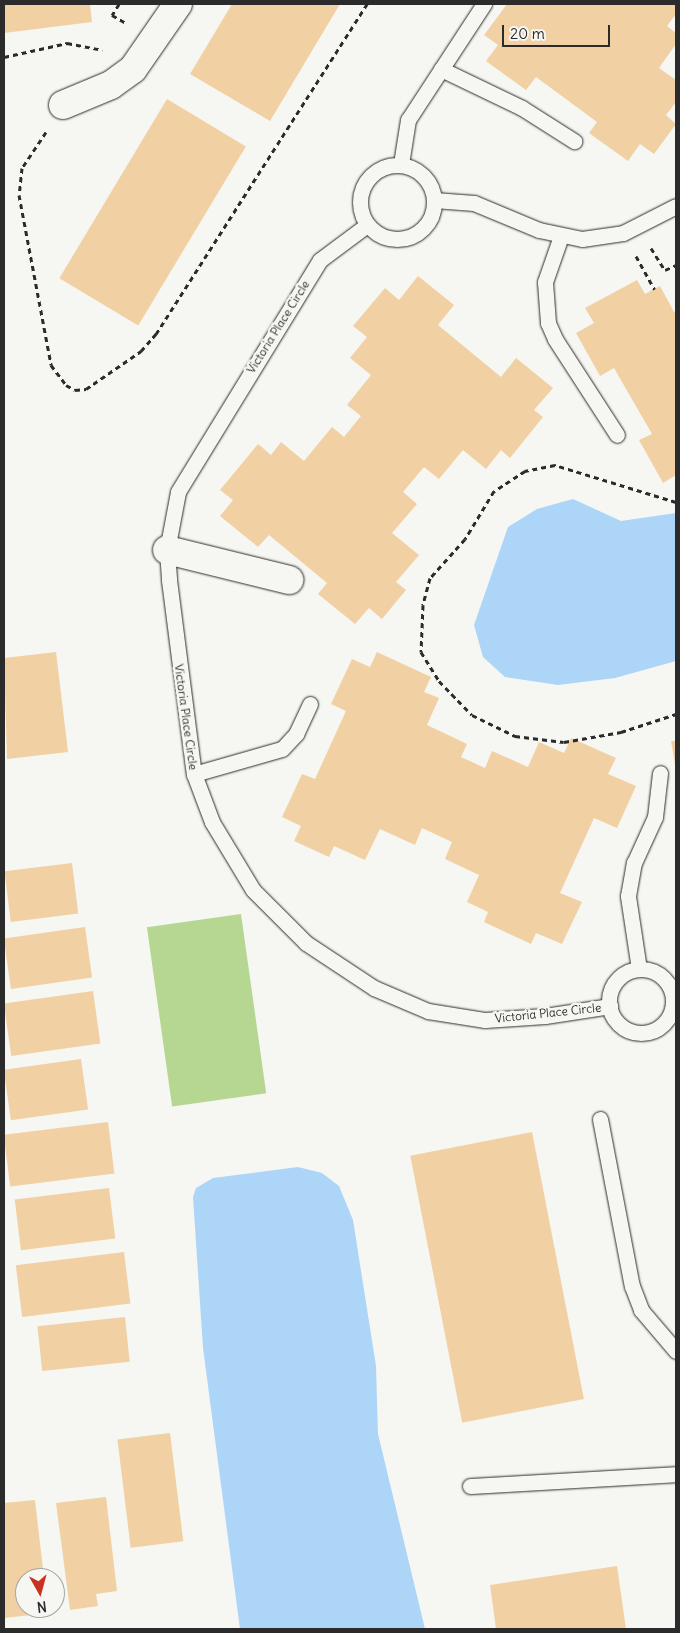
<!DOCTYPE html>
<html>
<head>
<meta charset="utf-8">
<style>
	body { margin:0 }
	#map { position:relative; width:680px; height:1633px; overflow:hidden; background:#f6f6f2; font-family:Delius,sans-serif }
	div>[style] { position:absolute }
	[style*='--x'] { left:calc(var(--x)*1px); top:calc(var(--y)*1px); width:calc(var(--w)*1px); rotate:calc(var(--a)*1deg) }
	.green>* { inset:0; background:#b5d791; transform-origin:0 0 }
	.water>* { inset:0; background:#add5f8 }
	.building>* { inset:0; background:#f1d1a3; transform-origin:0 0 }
	.path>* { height:3px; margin-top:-1.5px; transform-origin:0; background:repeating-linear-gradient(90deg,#2b2b2b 0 5px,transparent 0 9px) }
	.roads { filter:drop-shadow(0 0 1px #2b2b2b) drop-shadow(0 0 1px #2b2b2b) }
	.service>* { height:15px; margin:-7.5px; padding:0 7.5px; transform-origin:7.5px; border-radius:7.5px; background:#f6f6f2 }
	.service>.ring { margin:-7.5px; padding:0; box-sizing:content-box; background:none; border:15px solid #f6f6f2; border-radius:50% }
	.minor>* { height:28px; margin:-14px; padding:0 14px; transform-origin:14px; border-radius:14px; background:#f6f6f2 }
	span { translate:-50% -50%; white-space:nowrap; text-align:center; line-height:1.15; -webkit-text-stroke:5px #f6f6f2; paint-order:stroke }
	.street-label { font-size:12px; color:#2b2b2b }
	.frame { position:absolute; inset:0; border:5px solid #2b2b2b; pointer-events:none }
	.north { position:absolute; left:15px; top:1568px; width:50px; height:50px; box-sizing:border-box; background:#f6f6f2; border:1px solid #a5a5a2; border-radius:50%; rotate:173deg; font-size:14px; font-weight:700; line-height:20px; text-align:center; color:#2b2b2b }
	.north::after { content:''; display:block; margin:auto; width:18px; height:22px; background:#c8321e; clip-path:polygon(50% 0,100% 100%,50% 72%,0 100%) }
	.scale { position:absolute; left:502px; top:25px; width:108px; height:22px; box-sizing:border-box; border:2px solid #2b2b2b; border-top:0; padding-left:6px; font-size:15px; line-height:18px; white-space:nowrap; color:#2b2b2b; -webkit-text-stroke:4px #f6f6f2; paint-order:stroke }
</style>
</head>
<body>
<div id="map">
	<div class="green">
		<i style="left:241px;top:914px;width:181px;height:95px;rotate:82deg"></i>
	</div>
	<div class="water">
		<i style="clip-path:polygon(573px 499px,621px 521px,676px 513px,676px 661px,615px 678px,558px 685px,505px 677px,483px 657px,474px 625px,508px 527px,537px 509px)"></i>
		<i style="clip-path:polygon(298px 1167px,322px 1173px,339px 1186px,353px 1220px,376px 1366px,378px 1434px,425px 1629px,240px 1629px,203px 1348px,193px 1197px,196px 1188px,213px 1178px)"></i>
	</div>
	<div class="building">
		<i style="clip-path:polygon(4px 4px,90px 4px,92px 22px,4px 33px)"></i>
		<i style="clip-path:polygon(232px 4px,340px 4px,270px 121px,190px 74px)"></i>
		<i style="clip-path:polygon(507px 4px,676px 4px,676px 14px,667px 26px,676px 33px,676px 44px,659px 68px,676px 80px,676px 102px,666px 115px,676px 124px,654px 154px,640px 144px,628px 161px,589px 133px,597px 122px,536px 77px,526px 90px,486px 61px,498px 45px,484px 35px)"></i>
		<i style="left:167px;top:99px;width:92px;height:209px;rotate:31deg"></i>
		<i style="clip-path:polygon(418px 276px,454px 305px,438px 325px,501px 377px,516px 358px,553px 388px,534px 410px,543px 417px,510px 458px,501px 450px,486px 469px,463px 450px,439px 479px,424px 467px,403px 492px,417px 504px,392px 533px,419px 555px,396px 582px,406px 590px,382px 619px,369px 608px,355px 624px,318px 594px,327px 583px,269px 535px,258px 547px,220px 516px,233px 500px,220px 490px,258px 444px,271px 455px,281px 442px,304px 461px,332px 427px,344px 437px,361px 416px,347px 405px,371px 375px,350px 358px,367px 337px,353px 326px,385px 288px,399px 300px)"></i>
		<i style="clip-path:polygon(637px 280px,645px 294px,660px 286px,674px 312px,676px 311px,676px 475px,663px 483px,639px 440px,652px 434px,614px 368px,600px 376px,576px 333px,594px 323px,585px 308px)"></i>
		<i style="clip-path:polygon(56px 652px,68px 752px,7px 759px,4px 658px)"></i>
		<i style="clip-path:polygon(377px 652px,431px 677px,424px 692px,439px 698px,427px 725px,467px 744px,461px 757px,485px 768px,492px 751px,528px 767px,539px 742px,564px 753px,571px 738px,616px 758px,608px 774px,636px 786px,617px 828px,594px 818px,560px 893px,582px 902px,562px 944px,536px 933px,531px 944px,484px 922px,488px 912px,467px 902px,479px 875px,445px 859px,452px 842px,422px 828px,415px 845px,380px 829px,365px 860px,334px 846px,329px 857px,294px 841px,301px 826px,282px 817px,302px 774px,315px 779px,346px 711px,331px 704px,352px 659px,370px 667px)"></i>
		<i style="clip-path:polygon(671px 741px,676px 741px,676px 764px,675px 764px)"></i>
		<i style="left:72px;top:863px;width:51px;height:68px;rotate:83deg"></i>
		<i style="left:85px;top:927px;width:51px;height:82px;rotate:82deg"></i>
		<i style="left:93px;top:991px;width:53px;height:90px;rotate:82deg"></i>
		<i style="left:81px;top:1059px;width:51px;height:78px;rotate:82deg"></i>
		<i style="left:108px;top:1122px;width:52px;height:105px;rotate:83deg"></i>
		<i style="left:532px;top:1132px;width:272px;height:124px;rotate:79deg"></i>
		<i style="left:109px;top:1188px;width:51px;height:95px;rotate:83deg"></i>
		<i style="left:124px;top:1252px;width:52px;height:109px;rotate:83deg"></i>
		<i style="left:125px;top:1317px;width:45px;height:88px;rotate:84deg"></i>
		<i style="left:170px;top:1433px;width:109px;height:53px;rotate:83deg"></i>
		<i style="clip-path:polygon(106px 1497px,117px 1591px,96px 1594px,98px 1606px,70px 1610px,56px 1503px)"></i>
		<i style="clip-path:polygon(35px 1500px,44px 1578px,25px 1578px,25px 1608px,48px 1608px,49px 1613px,4px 1618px,4px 1503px)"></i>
		<i style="clip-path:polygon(617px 1566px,626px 1629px,496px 1629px,490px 1585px)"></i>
	</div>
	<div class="path">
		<i style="--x:119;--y:4;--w:13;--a:122"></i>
		<i style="--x:112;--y:15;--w:16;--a:30"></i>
		<i style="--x:4;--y:57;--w:65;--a:-12.5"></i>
		<i style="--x:67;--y:43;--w:36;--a:11"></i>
		<i style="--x:46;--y:132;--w:43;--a:123.7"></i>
		<i style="--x:22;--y:168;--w:27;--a:96"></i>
		<i style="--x:19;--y:195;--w:173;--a:79.3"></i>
		<i style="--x:51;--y:365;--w:25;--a:53"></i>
		<i style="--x:66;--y:385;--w:10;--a:29"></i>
		<i style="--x:75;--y:390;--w:11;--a:-5"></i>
		<i style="--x:86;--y:389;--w:67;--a:-34.6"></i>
		<i style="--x:141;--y:351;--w:23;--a:-49"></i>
		<i style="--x:156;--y:334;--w:392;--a:-57.4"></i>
		<i style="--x:651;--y:248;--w:26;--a:58"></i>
		<i style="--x:665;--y:270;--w:12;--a:-24"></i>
		<i style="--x:636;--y:256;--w:38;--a:61"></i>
		<i style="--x:676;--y:502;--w:127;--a:-163"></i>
		<i style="--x:555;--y:465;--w:31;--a:169"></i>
		<i style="--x:525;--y:471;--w:37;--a:147"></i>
		<i style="--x:494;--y:491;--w:56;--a:121.1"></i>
		<i style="--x:465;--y:539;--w:52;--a:131.9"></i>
		<i style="--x:430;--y:578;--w:28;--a:105"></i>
		<i style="--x:423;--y:605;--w:47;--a:92.4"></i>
		<i style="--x:421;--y:652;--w:34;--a:58"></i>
		<i style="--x:439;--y:681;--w:47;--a:45.9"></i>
		<i style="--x:472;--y:715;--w:48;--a:26"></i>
		<i style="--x:515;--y:736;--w:49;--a:7"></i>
		<i style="--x:564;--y:742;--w:58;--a:-10"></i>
		<i style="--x:621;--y:732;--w:58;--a:-18.1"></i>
	</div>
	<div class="roads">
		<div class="service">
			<i style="--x:441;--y:69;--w:90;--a:25.7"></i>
			<i style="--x:522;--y:108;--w:62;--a:32.4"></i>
			<i style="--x:401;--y:164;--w:45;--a:-81"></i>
			<i style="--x:408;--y:120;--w:139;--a:-56.8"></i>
			<i class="ring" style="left:360px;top:165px;width:59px;height:59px"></i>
			<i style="--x:434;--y:200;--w:40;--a:4.3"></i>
			<i style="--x:474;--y:203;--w:70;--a:22.6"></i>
			<i style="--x:539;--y:230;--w:44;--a:11.8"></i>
			<i style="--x:582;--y:239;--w:41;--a:-8.3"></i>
			<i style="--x:623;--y:233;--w:59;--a:-27"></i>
			<i style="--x:367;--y:225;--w:59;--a:143.3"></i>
			<i style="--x:320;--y:260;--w:272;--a:121.5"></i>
			<i style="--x:178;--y:492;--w:59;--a:100.7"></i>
			<i style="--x:167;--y:550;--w:30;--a:86"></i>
			<i style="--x:169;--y:580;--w:196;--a:82.7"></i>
			<i style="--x:194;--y:774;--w:51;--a:69.4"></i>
			<i style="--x:212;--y:822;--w:79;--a:58.9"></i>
			<i style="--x:253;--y:890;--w:75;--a:45"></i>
			<i style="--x:306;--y:943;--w:82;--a:33.5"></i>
			<i style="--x:374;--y:988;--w:59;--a:23.1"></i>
			<i style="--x:428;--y:1011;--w:58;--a:9"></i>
			<i style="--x:485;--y:1020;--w:60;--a:-3.8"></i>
			<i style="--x:545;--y:1016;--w:66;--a:-8.7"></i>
			<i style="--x:561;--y:236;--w:49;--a:109.2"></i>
			<i style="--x:545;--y:282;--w:41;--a:85.8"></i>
			<i style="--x:548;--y:323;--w:17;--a:66"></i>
			<i style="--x:555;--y:339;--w:114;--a:57.1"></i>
			<i style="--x:194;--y:774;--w:91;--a:-15.9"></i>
			<i style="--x:282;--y:749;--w:21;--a:-47"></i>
			<i style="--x:296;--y:734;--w:33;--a:-65"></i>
			<i style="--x:639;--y:969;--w:74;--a:-98.6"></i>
			<i style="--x:628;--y:896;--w:34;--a:-80"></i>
			<i style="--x:634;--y:863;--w:51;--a:-65.5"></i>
			<i style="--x:655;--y:817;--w:44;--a:-83.5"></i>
			<i class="ring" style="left:609px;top:969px;width:49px;height:49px"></i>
			<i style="--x:600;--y:1119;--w:170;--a:79.2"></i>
			<i style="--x:632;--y:1286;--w:26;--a:69"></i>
			<i style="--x:641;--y:1310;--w:54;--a:49.5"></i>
			<i style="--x:470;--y:1486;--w:206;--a:-3.3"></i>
		</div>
		<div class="minor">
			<i style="--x:63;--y:105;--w:52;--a:-22.6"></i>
			<i style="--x:111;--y:85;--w:27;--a:-36"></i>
			<i style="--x:133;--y:69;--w:79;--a:-55.3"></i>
			<i style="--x:167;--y:550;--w:126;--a:13.8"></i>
		</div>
	</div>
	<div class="street-label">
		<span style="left:278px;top:327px;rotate:-58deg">Victoria Place Circle</span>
		<span style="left:186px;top:717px;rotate:82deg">Victoria Place Circle</span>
		<span style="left:548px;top:1013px;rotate:-6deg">Victoria Place Circle</span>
	</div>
	<div class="frame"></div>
	<div class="north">N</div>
	<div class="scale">20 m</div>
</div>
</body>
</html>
